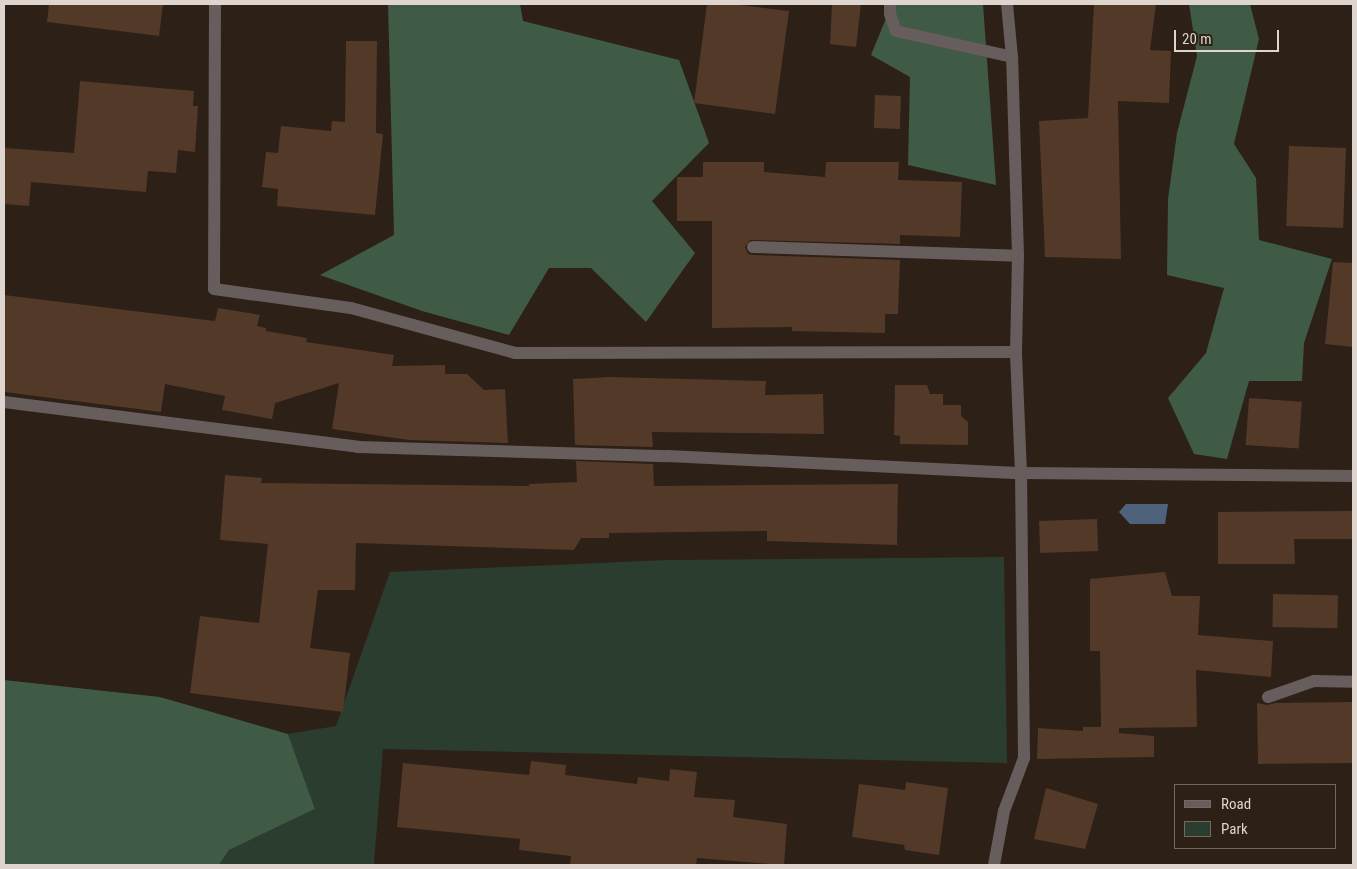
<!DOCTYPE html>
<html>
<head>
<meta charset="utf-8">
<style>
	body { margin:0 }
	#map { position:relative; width:1357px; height:869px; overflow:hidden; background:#2d2017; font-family:"Roboto Condensed",sans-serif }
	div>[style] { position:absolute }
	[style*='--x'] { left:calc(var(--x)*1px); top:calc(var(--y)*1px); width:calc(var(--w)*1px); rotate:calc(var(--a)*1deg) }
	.green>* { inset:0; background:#2b3d2f }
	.forest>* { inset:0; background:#3f5a45 }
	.water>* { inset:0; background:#4e637b }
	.building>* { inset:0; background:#533928; transform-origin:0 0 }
	.service>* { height:12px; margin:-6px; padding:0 6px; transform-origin:6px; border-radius:6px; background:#665d5c }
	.minor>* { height:12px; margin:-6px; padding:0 6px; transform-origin:6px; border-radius:6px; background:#665d5c }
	span { translate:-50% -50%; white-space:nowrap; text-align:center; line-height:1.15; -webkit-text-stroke:4px #2d2017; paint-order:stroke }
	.frame { position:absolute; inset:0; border:5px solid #ded5cf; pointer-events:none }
	.legend { position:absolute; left:1174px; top:784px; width:162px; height:65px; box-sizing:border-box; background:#2d2017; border:1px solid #746861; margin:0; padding:6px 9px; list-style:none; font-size:15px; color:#ded5cf }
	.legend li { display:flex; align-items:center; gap:10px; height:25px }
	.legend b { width:25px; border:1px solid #746861 }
	.scale { position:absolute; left:1174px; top:30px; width:105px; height:22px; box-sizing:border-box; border:2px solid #ded5cf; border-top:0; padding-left:6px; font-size:15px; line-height:18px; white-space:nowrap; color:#ded5cf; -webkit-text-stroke:4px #2d2017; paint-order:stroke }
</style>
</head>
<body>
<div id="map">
	<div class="green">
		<i style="clip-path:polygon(1004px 557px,1007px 763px,383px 749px,374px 865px,219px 865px,229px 850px,315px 809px,288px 734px,336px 726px,390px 572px,667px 560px)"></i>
	</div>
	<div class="forest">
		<i style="clip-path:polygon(388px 4px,520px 4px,523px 21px,679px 60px,709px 143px,652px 201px,695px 253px,646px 322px,591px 268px,549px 268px,509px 335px,422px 311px,320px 275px,394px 235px)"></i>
		<i style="clip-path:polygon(892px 4px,983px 4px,996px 185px,908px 165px,910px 77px,871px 55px)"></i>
		<i style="clip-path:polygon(1189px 4px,1250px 4px,1259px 39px,1234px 144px,1256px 178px,1259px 240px,1332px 259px,1304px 343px,1302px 381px,1249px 381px,1227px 459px,1194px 454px,1168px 398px,1206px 353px,1224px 288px,1167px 275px,1168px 199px,1177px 133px,1197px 56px)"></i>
		<i style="clip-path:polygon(4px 680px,160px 697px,288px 734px,315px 809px,229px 850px,219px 865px,4px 865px)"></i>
	</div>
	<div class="water">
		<i style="clip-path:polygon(1126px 504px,1168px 504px,1165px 524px,1130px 524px,1119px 512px)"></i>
	</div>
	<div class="building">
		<i style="clip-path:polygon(49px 4px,163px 4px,159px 36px,47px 22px)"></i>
		<i style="clip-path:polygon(707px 4px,732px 4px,789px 11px,775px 114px,694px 103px)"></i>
		<i style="clip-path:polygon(832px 4px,861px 4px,856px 47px,830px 44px)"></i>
		<i style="clip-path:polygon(1094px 4px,1156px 4px,1150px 50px,1171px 51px,1169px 103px,1118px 101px,1121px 259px,1045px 257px,1039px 121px,1088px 118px)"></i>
		<i style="clip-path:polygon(346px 41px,377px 41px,376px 133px,383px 134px,375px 215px,277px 206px,278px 189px,262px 187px,266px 152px,278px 153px,281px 126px,331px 131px,332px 121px,345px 122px)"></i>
		<i style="clip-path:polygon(80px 81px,194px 91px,193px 106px,198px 106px,195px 152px,178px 150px,176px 173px,148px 171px,146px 192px,31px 182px,29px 206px,4px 204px,4px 148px,74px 153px)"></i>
		<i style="left:875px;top:95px;width:26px;height:33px;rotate:2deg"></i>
		<i style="left:1289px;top:146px;width:57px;height:80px;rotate:2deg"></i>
		<i style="clip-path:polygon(703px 162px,764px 162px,764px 172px,825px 177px,826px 162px,899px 162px,898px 180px,962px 182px,960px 237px,900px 235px,900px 244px,750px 240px,745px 247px,748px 254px,753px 255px,900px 260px,898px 314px,885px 314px,885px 333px,792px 331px,792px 327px,712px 328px,712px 221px,677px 221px,677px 177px,703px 177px)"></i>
		<i style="clip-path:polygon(1333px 262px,1353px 263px,1353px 347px,1325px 344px)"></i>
		<i style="clip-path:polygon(4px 295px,215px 321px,218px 308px,260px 315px,257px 326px,266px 328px,266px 331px,307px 338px,306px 342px,394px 355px,392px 366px,445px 365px,445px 374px,467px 374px,484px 390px,505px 389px,508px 443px,409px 440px,332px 429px,339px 383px,275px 403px,272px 419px,222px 410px,225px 396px,165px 384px,161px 412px,4px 392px)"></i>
		<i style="clip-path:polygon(610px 377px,766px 381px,765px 395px,823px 394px,824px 434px,652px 432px,653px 447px,575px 445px,573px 379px)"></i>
		<i style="clip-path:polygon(895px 385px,927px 385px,930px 394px,943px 394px,943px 405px,961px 405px,961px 416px,968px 422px,968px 445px,900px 444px,900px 436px,894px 435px)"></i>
		<i style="left:1249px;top:398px;width:53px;height:47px;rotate:4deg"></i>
		<i style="clip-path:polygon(576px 461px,653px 464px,654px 486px,898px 484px,897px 545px,767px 541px,767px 531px,609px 533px,609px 538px,581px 538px,574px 550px,356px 543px,355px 590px,318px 590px,310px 648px,350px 653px,343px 712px,190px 693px,200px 616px,259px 623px,268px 544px,220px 540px,225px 475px,262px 478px,261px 483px,529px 486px,529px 484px,577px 482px)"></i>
		<i style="clip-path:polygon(1353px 511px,1353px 539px,1294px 539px,1295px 564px,1218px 564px,1218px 512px)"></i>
		<i style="left:1097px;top:519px;width:32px;height:58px;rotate:88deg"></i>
		<i style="clip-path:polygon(1165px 572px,1172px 596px,1200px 596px,1198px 635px,1273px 641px,1271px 677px,1196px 670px,1197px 727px,1119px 728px,1119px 733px,1154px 736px,1154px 757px,1037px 759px,1038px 728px,1083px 731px,1083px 727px,1101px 727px,1100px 651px,1090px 651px,1090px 579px)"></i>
		<i style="left:1273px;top:594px;width:65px;height:33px;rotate:1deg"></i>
		<i style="clip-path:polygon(1353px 702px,1353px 763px,1258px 764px,1257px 703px,1267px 705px,1276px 703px)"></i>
		<i style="clip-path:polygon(531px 761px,566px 765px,565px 775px,637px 784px,638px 777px,669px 781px,670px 769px,697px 772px,694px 797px,735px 800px,733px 817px,787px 824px,784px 865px,697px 858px,696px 865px,570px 865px,571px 856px,519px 850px,520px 839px,397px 827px,403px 763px,529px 775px)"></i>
		<i style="clip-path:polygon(906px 782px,948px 788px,939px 855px,905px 850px,904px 845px,852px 837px,859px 784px,905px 790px)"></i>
		<i style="clip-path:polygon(1046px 788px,1098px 804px,1085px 849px,1034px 839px)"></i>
	</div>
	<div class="service">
		<i style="--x:1268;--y:697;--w:49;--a:-19.2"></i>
		<i style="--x:1314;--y:681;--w:39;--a:1"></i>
	</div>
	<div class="minor">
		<i style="--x:215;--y:4;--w:285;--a:90.2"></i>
		<i style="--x:214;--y:289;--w:138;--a:7.9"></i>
		<i style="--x:351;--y:308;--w:170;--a:15.3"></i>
		<i style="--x:515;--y:353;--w:501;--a:-0.11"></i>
		<i style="--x:890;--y:4;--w:10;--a:90"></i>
		<i style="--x:890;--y:14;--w:18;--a:71"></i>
		<i style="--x:896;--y:31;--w:119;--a:12.6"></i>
		<i style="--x:753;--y:247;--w:265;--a:1.9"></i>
		<i style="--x:4;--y:402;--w:357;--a:7.2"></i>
		<i style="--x:358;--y:447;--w:310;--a:1.7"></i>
		<i style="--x:668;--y:456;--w:353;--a:2.8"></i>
		<i style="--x:1021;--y:473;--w:332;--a:0.5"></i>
		<i style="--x:994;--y:865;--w:55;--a:-79.5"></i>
		<i style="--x:1004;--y:811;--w:57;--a:-69.3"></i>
		<i style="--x:1024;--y:758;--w:285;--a:-90.6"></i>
		<i style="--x:1021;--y:473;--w:121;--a:-92.4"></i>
		<i style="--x:1016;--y:352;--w:96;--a:-88.8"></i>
		<i style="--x:1018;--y:256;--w:199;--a:-91.7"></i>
		<i style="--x:1012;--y:57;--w:53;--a:-95.4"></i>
	</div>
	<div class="frame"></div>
	<ul class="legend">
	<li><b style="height:6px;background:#665d5c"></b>Road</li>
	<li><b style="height:14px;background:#2b3d2f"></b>Park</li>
	</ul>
	<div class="scale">20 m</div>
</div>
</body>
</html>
